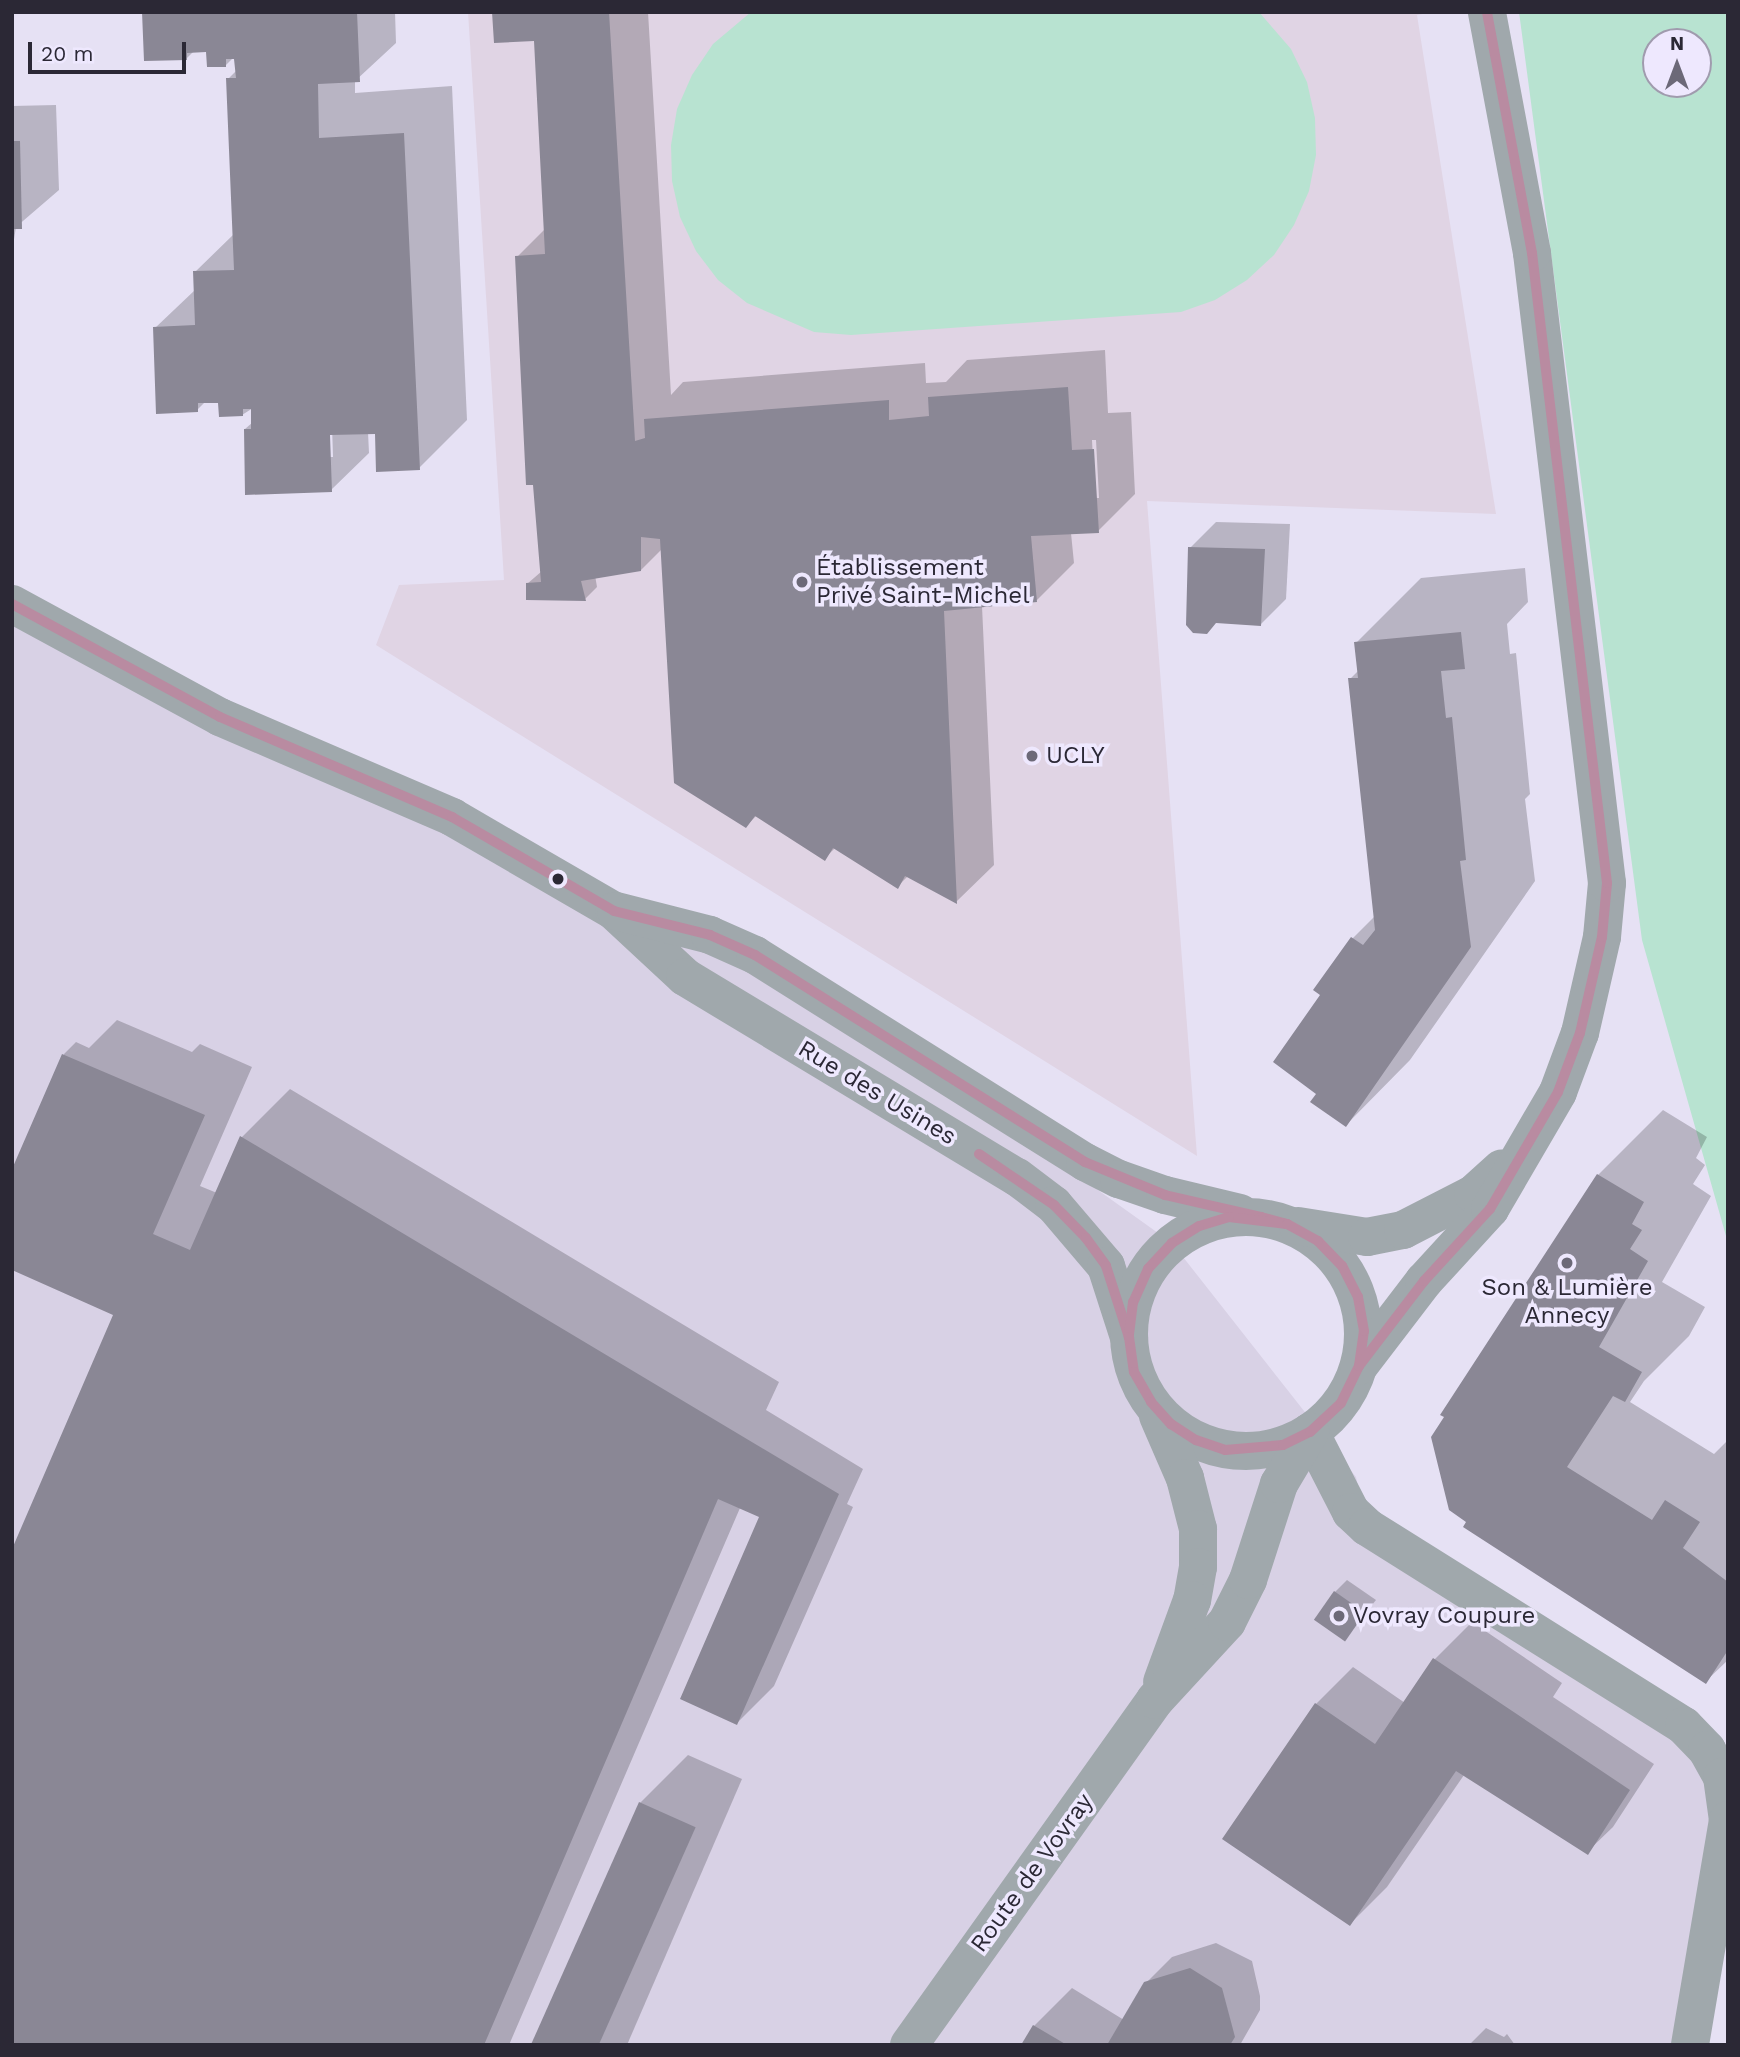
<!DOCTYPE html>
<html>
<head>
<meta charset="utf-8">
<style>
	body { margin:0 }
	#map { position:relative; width:1740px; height:2057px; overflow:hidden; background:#e6e1f4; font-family:"Work Sans",sans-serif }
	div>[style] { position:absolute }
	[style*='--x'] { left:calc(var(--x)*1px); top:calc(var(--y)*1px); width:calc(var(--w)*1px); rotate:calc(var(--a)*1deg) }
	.industrial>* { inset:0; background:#d8d1e5 }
	.education>* { inset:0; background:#e0d4e4 }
	.green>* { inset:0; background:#b8e3d1 }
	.shadow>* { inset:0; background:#0003 }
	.building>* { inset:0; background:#8a8795; transform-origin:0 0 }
	.street>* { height:38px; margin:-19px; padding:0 19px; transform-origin:19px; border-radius:19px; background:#a0a8ac }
	.street>.ring { margin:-19px; padding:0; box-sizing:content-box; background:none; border:38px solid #a0a8ac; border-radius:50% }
	.bus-1>* { height:10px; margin:-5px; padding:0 5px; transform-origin:5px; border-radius:5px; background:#b98ba1 }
	.dots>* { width:19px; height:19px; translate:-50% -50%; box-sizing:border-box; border:4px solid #eee8fe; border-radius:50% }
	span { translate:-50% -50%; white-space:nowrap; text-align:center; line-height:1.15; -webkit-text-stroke:7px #eee8fe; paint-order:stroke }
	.poi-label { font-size:24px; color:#2b2835 }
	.left { translate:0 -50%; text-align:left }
	.street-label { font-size:24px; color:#2b2835 }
	.frame { position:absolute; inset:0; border:14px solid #2b2835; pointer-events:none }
	.north { position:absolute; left:1642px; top:28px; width:70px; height:70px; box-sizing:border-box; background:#eee8fe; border:2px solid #a09bae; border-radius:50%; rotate:0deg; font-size:19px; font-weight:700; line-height:28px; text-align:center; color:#2b2835 }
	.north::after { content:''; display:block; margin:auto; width:24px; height:32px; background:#6c6978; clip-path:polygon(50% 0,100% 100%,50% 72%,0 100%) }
	.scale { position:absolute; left:28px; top:42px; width:158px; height:32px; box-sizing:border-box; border:4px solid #2b2835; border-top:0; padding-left:9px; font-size:21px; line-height:24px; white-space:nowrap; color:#2b2835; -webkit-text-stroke:5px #eee8fe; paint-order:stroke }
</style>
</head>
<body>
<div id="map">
	<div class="industrial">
		<i style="clip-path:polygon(12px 602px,871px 1028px,1172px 1243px,1356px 1477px,1367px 1527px,1715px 1763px,1690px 2045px,12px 2045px)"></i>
	</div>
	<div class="education">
		<i style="clip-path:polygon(468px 12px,1433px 12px,1417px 15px,1496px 514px,1147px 501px,1197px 1156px,376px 645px,399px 585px,504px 580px)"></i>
	</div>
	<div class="green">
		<i style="clip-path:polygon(751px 12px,1259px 12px,1291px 49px,1307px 82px,1315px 118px,1316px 155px,1309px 191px,1294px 225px,1274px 255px,1247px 280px,1215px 300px,1181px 312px,851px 335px,814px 332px,747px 303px,718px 280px,696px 251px,680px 217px,672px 181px,671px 145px,677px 109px,692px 75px,713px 44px)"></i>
		<i style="clip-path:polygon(evenodd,1519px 12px,1728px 12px,1728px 1243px,1642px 940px,1519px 12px,1656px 42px,1698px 42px,1698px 84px,1656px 84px,1656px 42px)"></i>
	</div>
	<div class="shadow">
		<i style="clip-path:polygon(evenodd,144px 12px,395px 12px,396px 43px,355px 81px,355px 93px,452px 86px,467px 420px,419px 468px,377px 432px,368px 432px,369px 453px,331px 490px,245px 429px,253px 422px,253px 408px,242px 415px,220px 401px,206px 401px,197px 410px,155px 328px,195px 290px,195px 272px,234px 234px,228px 79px,237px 70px,234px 57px,226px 65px,208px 50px,194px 51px,186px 59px,144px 12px,328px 426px,332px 426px,333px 457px,329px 457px,328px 426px)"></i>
		<i style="clip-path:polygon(evenodd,494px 12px,648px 12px,671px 395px,683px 382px,925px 363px,926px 383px,946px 382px,967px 360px,1105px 350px,1108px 413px,1131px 412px,1135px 494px,1098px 531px,1071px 533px,1074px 563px,1037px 600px,982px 606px,994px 865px,957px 901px,908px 876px,897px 887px,835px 848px,825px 858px,757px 815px,746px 826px,663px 548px,641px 570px,595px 575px,597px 587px,585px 599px,527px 584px,542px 571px,517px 257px,546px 228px,535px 39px,494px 12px,1092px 440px,1096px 440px,1099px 498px,1095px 498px,1092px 440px)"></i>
		<i style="clip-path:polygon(56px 105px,59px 190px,16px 227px,12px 252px,12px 106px)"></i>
		<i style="clip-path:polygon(1216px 522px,1290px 524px,1286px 599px,1261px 624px,1190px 548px)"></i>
		<i style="clip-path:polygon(1525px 568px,1528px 602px,1507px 624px,1510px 654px,1516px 653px,1530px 794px,1525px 799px,1535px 881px,1410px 1060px,1346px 1125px,1319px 1093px,1323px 994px,1316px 990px,1353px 938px,1375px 916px,1350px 679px,1359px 670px,1356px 643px,1421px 578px)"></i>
		<i style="clip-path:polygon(117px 1020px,192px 1052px,200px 1044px,252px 1067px,200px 1186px,217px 1193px,242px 1137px,290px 1089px,779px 1382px,766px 1410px,863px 1469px,847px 1504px,853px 1507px,774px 1686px,737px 1723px,761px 1517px,740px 1508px,509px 2045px,12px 2045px,115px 1314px,12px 1173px,64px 1054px,76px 1042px,89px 1048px)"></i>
		<i style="clip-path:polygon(1663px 1110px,1707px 1137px,1696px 1158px,1705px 1165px,1693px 1184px,1711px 1196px,1662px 1282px,1705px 1307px,1689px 1336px,1644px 1381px,1630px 1402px,1714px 1454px,1728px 1440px,1728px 1660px,1706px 1681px,1466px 1526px,1598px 1175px)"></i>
		<i style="clip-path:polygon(1347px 1580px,1376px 1600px,1344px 1639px,1335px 1592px)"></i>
		<i style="clip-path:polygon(1472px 1622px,1562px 1683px,1553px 1697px,1654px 1764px,1613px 1827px,1587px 1852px,1464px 1775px,1387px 1887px,1350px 1924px,1316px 1704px,1353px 1667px,1405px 1703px,1435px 1659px)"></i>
		<i style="clip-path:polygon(688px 1755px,742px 1779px,627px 2045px,536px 2045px,640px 1803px)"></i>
		<i style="clip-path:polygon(1216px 1943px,1252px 1961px,1260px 1996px,1260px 2010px,1240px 2045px,1023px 2045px,1034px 2026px,1072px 1988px,1124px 2020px,1146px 1983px,1172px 1957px)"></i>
		<i style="clip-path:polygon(1486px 2028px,1504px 2037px,1507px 2034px,1515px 2045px,1469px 2045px)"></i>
	</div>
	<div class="building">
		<i style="clip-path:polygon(142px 12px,357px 12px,360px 82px,318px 84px,319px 138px,404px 133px,420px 470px,376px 472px,375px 434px,330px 435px,332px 492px,245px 495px,244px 429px,251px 429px,251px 409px,243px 409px,243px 416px,219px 417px,218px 403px,198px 403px,198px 412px,156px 414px,153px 327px,195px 325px,193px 271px,234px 270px,226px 78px,236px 78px,234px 59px,226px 59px,226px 67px,207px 67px,206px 52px,187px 53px,187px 60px,144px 61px)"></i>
		<i style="clip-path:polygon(492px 12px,609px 12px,635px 441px,645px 438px,644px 419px,889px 400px,889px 420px,929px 416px,928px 397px,1068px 387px,1072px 450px,1094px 449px,1099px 533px,1031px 536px,1037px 602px,944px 611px,957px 904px,905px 876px,898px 889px,833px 848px,825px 861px,755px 816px,746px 828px,674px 783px,660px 539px,641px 537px,641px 571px,581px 581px,586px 601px,526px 600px,526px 583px,541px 582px,533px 485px,526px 485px,515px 256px,545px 254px,534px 41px,494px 43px)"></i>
		<i style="clip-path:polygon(12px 141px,20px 141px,22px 229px,12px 229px)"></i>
		<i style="clip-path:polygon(1188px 547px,1265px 549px,1261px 626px,1216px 623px,1207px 634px,1193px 633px,1186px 625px)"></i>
		<i style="clip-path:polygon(1461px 632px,1465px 669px,1441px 671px,1446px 718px,1452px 717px,1466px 860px,1460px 861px,1471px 947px,1346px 1127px,1310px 1102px,1316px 1094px,1273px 1062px,1320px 995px,1313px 990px,1351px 937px,1363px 945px,1375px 930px,1348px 678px,1358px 678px,1354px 642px)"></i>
		<i style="clip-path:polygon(62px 1054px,205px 1115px,153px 1234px,190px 1250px,240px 1136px,839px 1494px,737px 1725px,680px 1699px,759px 1517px,718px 1499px,484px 2045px,12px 2045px,12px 1549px,113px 1315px,12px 1270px,12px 1169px)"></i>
		<i style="clip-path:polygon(1597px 1174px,1644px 1202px,1632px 1224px,1642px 1230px,1630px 1249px,1648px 1261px,1599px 1347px,1642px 1372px,1625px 1402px,1613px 1396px,1567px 1467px,1652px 1520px,1665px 1500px,1700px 1522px,1683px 1548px,1728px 1582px,1728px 1650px,1706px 1684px,1463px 1527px,1466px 1522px,1449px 1510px,1431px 1437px,1444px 1417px,1440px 1415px)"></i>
		<i style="left:1334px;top:1591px;width:38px;height:35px;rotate:35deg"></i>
		<i style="clip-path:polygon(1433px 1658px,1630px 1790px,1588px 1855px,1456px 1771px,1350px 1926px,1222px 1839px,1315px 1703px,1375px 1744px)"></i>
		<i style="left:639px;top:1802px;width:62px;height:265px;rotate:24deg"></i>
		<i style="clip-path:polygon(1190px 1968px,1222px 1988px,1235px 2037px,1230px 2045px,1107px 2045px,1144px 1982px)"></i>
		<i style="clip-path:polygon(1033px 2025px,1067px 2045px,1021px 2045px)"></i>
	</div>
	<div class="street">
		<i style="--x:12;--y:604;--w:237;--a:28.5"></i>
		<i style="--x:220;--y:717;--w:253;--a:23.3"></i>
		<i style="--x:452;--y:817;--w:187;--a:30.1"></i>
		<i style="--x:614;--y:911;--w:97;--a:42.9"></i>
		<i style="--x:685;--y:977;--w:388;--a:31.1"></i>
		<i style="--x:1017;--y:1177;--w:46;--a:37.1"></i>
		<i style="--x:1054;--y:1205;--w:80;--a:49.6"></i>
		<i style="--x:1106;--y:1266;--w:75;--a:72.1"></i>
		<i style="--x:616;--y:911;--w:97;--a:14.3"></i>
		<i style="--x:710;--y:935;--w:49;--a:24"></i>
		<i style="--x:755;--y:955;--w:390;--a:32.1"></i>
		<i style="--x:1085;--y:1162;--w:38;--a:27"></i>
		<i style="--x:1119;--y:1179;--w:49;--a:19.2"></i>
		<i style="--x:1165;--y:1195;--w:77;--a:13.5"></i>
		<i class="ring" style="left:1129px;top:1217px;width:196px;height:196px"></i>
		<i style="--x:1298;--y:1226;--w:70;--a:9.1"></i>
		<i style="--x:1367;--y:1237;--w:37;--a:-11"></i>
		<i style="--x:1403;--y:1230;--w:79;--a:-27.2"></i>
		<i style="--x:1473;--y:1194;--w:38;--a:-42"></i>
		<i style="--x:1359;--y:1366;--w:107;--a:-52.6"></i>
		<i style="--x:1424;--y:1281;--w:98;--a:-47.5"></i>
		<i style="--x:1490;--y:1209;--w:135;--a:-59.8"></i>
		<i style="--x:1558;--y:1092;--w:63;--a:-69.6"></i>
		<i style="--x:1580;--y:1033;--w:98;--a:-77.1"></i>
		<i style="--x:1602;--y:937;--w:54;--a:-84.7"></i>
		<i style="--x:1607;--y:883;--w:634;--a:-96.79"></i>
		<i style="--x:1532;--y:253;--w:245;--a:-100.6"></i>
		<i style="--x:1158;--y:1416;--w:68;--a:66.5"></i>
		<i style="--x:1185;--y:1478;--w:53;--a:75.7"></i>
		<i style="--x:1198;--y:1529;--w:38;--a:90"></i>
		<i style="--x:1198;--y:1567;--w:34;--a:100"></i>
		<i style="--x:1192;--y:1600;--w:87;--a:110.1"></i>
		<i style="--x:1310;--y:1432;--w:90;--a:62.9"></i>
		<i style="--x:1351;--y:1512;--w:22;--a:43"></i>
		<i style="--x:1367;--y:1527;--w:374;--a:32.1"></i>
		<i style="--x:1684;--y:1726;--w:33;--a:46"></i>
		<i style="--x:1707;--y:1750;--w:31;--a:61"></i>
		<i style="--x:1722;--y:1777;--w:43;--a:82.1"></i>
		<i style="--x:1728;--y:1820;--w:228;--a:99.6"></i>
		<i style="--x:909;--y:2045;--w:424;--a:-54.5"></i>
		<i style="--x:1155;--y:1700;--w:106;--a:-47.3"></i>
		<i style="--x:1227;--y:1622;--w:47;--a:-63.4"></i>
		<i style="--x:1248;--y:1580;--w:101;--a:-72.1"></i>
		<i style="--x:1279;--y:1484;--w:61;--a:-59.2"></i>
	</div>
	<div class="bus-1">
		<i style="--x:12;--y:604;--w:237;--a:28.5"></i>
		<i style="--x:220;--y:717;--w:253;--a:23.3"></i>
		<i style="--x:452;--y:817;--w:187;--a:30.1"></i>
		<i style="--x:614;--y:911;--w:99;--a:14"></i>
		<i style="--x:710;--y:935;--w:49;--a:24"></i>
		<i style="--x:755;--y:955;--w:390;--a:32.1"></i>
		<i style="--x:1085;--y:1162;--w:87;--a:22.4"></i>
		<i style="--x:1165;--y:1195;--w:98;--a:12.9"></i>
		<i style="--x:979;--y:1154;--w:91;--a:34.2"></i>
		<i style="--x:1054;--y:1205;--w:46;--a:45.9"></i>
		<i style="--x:1086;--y:1238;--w:34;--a:54"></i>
		<i style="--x:1106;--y:1266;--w:75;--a:72.1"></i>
		<i style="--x:1229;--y:1217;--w:32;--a:0"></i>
		<i style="--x:1261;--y:1217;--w:27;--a:15"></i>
		<i style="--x:1229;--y:1217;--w:58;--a:6.9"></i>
		<i style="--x:1229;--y:1217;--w:31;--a:163"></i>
		<i style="--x:1199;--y:1226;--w:32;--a:148"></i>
		<i style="--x:1172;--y:1243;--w:35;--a:133"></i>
		<i style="--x:1148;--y:1269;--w:36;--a:114"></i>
		<i style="--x:1133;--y:1302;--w:35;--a:97"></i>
		<i style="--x:1129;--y:1337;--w:35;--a:82"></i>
		<i style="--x:1134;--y:1372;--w:34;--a:60"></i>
		<i style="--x:1151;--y:1402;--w:30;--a:48"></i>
		<i style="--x:1171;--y:1424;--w:30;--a:33"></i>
		<i style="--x:1196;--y:1440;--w:31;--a:19"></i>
		<i style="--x:1225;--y:1450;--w:58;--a:-4.9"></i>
		<i style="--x:1283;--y:1445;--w:30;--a:-26"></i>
		<i style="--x:1310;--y:1432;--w:42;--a:-43.1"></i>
		<i style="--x:1341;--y:1403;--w:41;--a:-64.1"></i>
		<i style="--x:1359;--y:1366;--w:35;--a:-82"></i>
		<i style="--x:1364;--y:1331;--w:35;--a:-100"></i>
		<i style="--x:1358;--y:1297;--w:35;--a:-117"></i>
		<i style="--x:1342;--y:1266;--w:35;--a:-134"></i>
		<i style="--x:1318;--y:1241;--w:35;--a:-151"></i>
		<i style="--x:1359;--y:1366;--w:107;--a:-52.6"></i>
		<i style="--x:1424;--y:1281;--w:98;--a:-47.5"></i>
		<i style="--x:1490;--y:1209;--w:135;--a:-59.8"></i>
		<i style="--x:1558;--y:1092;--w:63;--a:-69.6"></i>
		<i style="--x:1580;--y:1033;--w:98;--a:-77.1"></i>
		<i style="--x:1602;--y:937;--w:54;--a:-84.7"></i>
		<i style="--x:1607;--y:883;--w:634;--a:-96.79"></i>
		<i style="--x:1532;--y:253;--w:245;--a:-100.6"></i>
	</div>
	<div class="dots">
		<i style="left:802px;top:582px;background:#6c6978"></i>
		<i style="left:1032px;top:756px;background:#6c6978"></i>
		<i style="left:558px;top:879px;background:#2b2835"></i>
		<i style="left:1567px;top:1263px;background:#6c6978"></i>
		<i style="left:1339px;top:1616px;background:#6c6978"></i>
	</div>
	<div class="poi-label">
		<span class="left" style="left:816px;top:582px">Établissement<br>Privé Saint-Michel</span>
		<span class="left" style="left:1046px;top:756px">UCLY</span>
		<span style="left:1567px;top:1302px">Son &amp; Lumière<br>Annecy</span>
		<span class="left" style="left:1353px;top:1616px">Vovray Coupure</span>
	</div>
	<div class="street-label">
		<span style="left:877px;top:1093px;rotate:31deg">Rue des Usines</span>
		<span style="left:1032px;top:1873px;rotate:-54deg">Route de Vovray</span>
	</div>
	<div class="frame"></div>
	<div class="north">N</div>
	<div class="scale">20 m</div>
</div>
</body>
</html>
